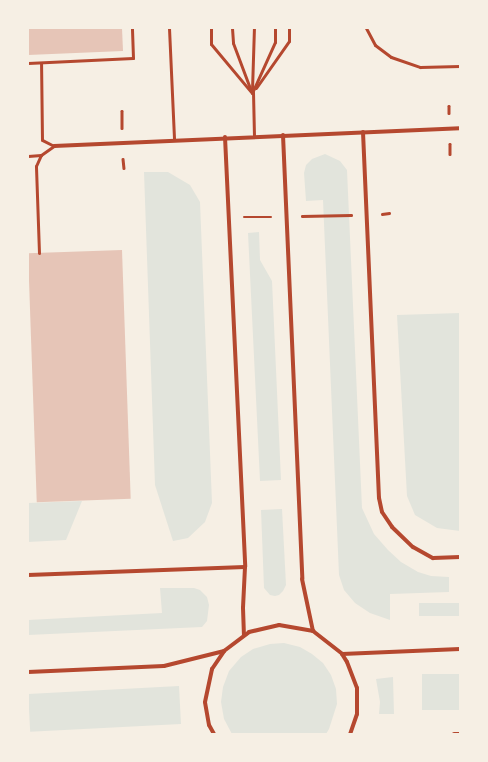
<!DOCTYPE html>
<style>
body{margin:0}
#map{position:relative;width:488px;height:762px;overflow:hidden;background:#f6efe4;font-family:Helvetica,sans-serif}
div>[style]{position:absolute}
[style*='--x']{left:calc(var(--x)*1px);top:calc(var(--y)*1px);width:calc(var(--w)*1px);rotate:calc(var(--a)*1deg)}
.green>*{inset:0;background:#e2e4dc;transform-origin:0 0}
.building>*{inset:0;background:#e6c5b7;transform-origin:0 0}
.path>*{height:2.5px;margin:-1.25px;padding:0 1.25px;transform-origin:1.25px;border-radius:1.25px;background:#b5482f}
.service>*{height:3px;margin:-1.5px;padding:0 1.5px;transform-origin:1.5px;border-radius:1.5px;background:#b5482f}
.minor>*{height:4px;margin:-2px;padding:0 2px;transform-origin:2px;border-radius:2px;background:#b5482f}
span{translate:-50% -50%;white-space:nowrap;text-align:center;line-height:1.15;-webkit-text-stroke:4px #f6efe4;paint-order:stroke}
.frame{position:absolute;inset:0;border:29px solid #f6efe4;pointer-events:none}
</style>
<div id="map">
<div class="green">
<i style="clip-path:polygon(325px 154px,340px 161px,347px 170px,362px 508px,374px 534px,388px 550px,401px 562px,418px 572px,431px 576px,449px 577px,449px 592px,390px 594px,390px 620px,370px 613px,355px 603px,344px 590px,339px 575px,323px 200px,306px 201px,304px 173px,306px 165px,312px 159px)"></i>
<i style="clip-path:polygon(144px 172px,168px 172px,190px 185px,200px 202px,212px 503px,205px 522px,188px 538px,173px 541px,155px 485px)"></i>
<i style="clip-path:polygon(259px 232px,260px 260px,272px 281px,281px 480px,260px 481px,248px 233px)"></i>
<i style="clip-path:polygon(460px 313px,460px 531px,437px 528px,415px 515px,407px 496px,397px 315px)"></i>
<i style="clip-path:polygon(82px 501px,66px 540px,28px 542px,28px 503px)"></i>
<i style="clip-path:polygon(282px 509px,286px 585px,283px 591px,279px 595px,275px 596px,270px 595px,264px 588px,261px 510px)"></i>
<i style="clip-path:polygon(160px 588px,194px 588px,200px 590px,207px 597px,209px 605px,207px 621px,202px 627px,28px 635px,28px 620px,162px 613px)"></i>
<i style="left:460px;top:603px;width:13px;height:41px;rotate:90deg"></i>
<i style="clip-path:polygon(284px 643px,300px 647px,312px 654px,323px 663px,331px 675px,336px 689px,337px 704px,329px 729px,326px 734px,232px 734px,224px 719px,221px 702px,223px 687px,229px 671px,241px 657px,253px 649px,270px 644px)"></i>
<i style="left:460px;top:674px;width:36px;height:38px;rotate:90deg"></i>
<i style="clip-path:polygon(393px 677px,394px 714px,379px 714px,380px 702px,376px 679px)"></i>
<i style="left:179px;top:686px;width:38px;height:151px;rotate:87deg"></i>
</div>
<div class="building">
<i style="clip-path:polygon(28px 28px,122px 28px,123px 51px,28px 55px)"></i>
<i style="left:122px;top:250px;width:249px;height:94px;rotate:88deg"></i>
</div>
<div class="path">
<i style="--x:449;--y:106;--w:7;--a:90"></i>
<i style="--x:122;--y:111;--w:17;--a:90"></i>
<i style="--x:450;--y:144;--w:10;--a:90"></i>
<i style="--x:123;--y:159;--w:9;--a:84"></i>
<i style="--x:382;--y:214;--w:7;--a:-8"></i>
<i style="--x:302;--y:216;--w:49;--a:-1.2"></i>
<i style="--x:244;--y:217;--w:27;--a:0"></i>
</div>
<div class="service">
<i style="--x:169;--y:28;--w:112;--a:87.4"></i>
<i style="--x:211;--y:28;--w:16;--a:90"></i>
<i style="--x:211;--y:44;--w:64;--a:50.1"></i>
<i style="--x:252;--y:93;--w:56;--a:-65.7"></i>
<i style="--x:275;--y:42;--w:14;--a:-90"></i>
<i style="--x:232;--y:28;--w:15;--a:86"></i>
<i style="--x:233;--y:43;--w:51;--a:69.4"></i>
<i style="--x:366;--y:28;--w:19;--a:62"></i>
<i style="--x:375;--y:45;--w:20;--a:37"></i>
<i style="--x:391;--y:57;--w:31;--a:19"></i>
<i style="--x:420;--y:67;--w:40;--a:-1.4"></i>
<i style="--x:28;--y:63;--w:105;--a:-2.7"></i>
<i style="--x:133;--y:58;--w:30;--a:-92"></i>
<i style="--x:256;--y:88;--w:57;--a:-54.9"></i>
<i style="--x:289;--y:41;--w:13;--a:-90"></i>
<i style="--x:252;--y:90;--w:62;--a:-88.2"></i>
<i style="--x:253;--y:92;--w:44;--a:88.7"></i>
<i style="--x:28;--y:156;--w:13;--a:-4"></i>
<i style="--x:41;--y:155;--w:16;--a:-35"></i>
<i style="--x:54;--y:146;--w:13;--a:-153"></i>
<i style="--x:42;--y:140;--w:77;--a:-90.7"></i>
<i style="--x:39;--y:253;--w:87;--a:-92"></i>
<i style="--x:36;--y:166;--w:12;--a:-66"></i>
</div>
<div class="minor">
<i style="--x:363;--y:132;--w:366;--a:87.5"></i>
<i style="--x:379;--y:498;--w:14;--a:78"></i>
<i style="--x:382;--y:512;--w:18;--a:56"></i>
<i style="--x:392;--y:527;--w:29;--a:44"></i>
<i style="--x:413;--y:547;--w:23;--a:29"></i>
<i style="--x:433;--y:558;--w:27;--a:-2"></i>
<i style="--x:283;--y:135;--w:444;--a:87.5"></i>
<i style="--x:302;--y:579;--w:53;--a:78.1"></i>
<i style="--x:225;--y:137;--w:430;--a:87.3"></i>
<i style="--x:245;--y:567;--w:41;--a:92.8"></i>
<i style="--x:243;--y:608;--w:27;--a:88"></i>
<i style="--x:54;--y:146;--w:406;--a:-2.5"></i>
<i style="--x:28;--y:575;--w:217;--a:-2.1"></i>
<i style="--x:342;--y:654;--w:118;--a:-2.4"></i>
<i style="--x:28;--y:672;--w:136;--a:-2.5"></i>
<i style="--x:164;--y:666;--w:62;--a:-14"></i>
<i style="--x:214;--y:734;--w:10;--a:-119"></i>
<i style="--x:209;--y:725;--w:23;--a:-100"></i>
<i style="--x:205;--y:702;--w:34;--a:-78"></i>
<i style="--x:212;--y:669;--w:22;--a:-56"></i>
<i style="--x:224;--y:651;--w:31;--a:-37"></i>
<i style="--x:249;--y:632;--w:31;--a:-13"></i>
<i style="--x:279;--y:625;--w:35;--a:10"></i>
<i style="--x:313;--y:631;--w:37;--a:38"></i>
<i style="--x:342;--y:654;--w:9;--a:58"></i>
<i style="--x:347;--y:662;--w:28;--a:69"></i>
<i style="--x:357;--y:688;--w:26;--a:90"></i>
<i style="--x:357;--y:714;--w:21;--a:109"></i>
<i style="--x:454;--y:734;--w:6;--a:0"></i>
</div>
<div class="frame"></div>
</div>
